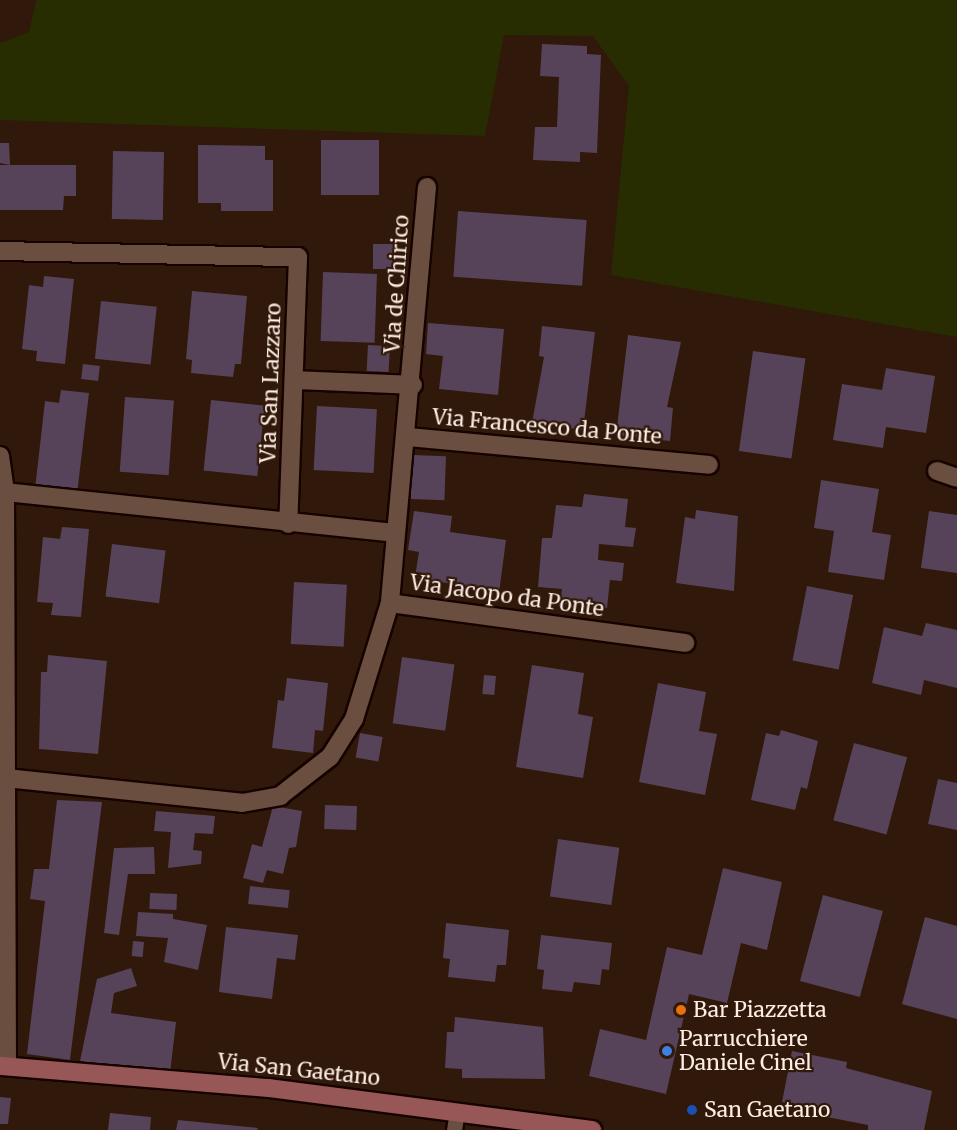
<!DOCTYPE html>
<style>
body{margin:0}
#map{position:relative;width:957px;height:1130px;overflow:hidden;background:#30180a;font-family:Merriweather,serif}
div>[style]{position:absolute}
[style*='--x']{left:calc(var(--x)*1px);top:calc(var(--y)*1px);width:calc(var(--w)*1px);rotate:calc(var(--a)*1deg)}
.green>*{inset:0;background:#272d00}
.building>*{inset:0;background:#574359;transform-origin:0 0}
.roads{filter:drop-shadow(2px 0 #160300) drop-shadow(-2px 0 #160300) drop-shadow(0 2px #160300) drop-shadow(0 -2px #160300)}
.lane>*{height:15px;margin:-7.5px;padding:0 7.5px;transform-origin:7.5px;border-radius:7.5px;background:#6a4e3f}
.street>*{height:18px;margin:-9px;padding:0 9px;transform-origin:9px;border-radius:9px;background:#6a4e3f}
.secondary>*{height:18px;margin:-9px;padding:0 9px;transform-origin:9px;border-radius:9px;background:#965756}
.dots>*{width:16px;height:16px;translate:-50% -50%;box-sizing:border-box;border:3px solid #30180a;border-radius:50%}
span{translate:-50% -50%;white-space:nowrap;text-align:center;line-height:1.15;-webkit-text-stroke:4.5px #30180a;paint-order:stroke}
.street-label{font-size:21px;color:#feede4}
.poi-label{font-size:21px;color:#feede4}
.left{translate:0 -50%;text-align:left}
</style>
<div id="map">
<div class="green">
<i style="clip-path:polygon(36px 0,957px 0,957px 337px,611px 275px,629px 86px,593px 36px,504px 35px,485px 136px,0 120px,0 43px,29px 32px)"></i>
</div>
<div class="building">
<i style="clip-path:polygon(542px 44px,587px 46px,587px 54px,601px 55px,597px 153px,580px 152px,580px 162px,533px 160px,535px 127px,557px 127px,559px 77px,540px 76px)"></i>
<i style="left:321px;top:140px;width:58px;height:55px"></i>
<i style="clip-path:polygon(0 143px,9px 143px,10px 165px,0 163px)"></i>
<i style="clip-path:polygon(198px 145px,265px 146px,265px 160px,273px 160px,273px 211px,221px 211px,221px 203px,198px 203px)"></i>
<i style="left:113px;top:151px;width:51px;height:68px;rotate:1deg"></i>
<i style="clip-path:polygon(0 165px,76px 165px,76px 196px,64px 196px,63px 210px,0 210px)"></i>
<i style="left:458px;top:211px;width:129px;height:66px;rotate:4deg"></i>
<i style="left:373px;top:244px;width:24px;height:25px"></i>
<i style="left:323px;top:272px;width:54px;height:69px;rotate:2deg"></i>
<i style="clip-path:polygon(44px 276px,74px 279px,65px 364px,36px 361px,37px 351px,22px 349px,29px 285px,43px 287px)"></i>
<i style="clip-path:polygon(192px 291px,247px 296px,241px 364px,235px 364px,233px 377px,191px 373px,192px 360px,186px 359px)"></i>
<i style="left:101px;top:301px;width:56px;height:58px;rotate:6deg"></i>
<i style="clip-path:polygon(428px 323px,504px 329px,498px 395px,439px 389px,443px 356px,426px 354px)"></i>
<i style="clip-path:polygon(542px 326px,595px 332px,583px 430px,532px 423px,544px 357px,539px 356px)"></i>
<i style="clip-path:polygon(628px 335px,681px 342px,667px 407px,673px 408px,670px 441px,616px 435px)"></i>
<i style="left:368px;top:345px;width:22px;height:26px;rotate:3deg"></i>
<i style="left:753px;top:351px;width:53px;height:101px;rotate:8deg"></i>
<i style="left:83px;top:364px;width:17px;height:15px;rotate:7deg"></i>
<i style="clip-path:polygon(886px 368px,935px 376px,926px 433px,886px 427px,883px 448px,833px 440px,842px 384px,882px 390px)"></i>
<i style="clip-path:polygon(61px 390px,89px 393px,77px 494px,35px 489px,45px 401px,59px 403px)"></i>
<i style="left:125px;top:397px;width:49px;height:75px;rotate:4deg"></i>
<i style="left:211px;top:400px;width:54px;height:71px;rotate:6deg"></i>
<i style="left:317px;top:406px;width:60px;height:64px;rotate:3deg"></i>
<i style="left:412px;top:455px;width:34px;height:44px;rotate:2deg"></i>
<i style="clip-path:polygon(821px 480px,879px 489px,872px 532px,891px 535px,884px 580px,828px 572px,834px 531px,814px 528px)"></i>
<i style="clip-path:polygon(584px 494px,628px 499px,625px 527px,636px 528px,633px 547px,599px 544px,598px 560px,624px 563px,622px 581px,610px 580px,607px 608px,560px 604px,562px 589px,538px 587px,542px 538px,552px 538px,556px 505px,582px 507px)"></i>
<i style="clip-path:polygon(696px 510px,738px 516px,734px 591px,676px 583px,685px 517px,695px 519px)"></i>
<i style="clip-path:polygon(414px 511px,452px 516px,450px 532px,506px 540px,499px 593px,415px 577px,419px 552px,408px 550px)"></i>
<i style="clip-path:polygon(929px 511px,957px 515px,957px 573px,921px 568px)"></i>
<i style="clip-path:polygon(62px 527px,89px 529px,81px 617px,51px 615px,53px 603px,37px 602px,43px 537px,60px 539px)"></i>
<i style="left:112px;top:544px;width:54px;height:53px;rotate:7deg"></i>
<i style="left:294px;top:582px;width:53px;height:62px;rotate:3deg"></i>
<i style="left:807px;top:586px;width:47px;height:76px;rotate:11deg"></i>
<i style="clip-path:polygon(926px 623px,957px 630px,957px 688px,924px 680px,921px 695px,872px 683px,884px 627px,922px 636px)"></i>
<i style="clip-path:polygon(48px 655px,107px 661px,98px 754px,39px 749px,41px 672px,47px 672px)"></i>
<i style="left:402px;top:657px;width:53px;height:67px;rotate:8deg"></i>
<i style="clip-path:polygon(532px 665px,584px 673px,578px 714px,593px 717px,583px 778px,516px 767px)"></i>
<i style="left:484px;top:675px;width:12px;height:19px;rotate:5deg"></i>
<i style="clip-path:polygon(287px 678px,328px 683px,323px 731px,315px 730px,313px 753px,272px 748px,278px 700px,284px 701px)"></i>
<i style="clip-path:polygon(658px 683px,706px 692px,699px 731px,717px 734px,705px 795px,639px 782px)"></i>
<i style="clip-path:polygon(781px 730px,818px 741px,807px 789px,801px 787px,795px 810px,751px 800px,766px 733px,779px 736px)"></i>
<i style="left:360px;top:733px;width:23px;height:25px;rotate:10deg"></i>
<i style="left:854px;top:743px;width:55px;height:80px;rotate:15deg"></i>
<i style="clip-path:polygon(938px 779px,957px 783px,957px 830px,928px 824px)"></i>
<i style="clip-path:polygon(57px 800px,102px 802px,70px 1060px,27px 1054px,45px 901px,30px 899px,34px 869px,49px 869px)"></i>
<i style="left:325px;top:805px;width:32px;height:24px;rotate:2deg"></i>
<i style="clip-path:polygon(273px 806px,302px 811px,296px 847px,289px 848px,283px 874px,267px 870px,263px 883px,243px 878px,252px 844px,262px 847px)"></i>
<i style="clip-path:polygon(156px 811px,215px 816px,213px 834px,195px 833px,193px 850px,202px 851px,201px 864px,168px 868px,171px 832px,154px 831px)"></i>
<i style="left:558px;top:839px;width:62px;height:58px;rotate:8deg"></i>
<i style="clip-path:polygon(154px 847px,155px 874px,128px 874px,119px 935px,104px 933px,114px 848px)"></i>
<i style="clip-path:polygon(723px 868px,782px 882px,767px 950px,741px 943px,727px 1003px,689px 994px,666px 1094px,589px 1076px,600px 1029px,646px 1040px,667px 947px,702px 955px)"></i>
<i style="left:250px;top:886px;width:40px;height:18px;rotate:6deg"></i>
<i style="left:150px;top:893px;width:27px;height:16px;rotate:2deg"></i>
<i style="left:823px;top:895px;width:62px;height:89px;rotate:15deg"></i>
<i style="clip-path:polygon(138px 912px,173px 914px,173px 919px,207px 925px,198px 970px,164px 962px,168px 938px,136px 936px)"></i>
<i style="clip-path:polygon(925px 917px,957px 926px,957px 1019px,902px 1004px)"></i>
<i style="clip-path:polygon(446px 923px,509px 930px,506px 965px,497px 965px,495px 982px,448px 977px,450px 959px,443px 958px)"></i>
<i style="clip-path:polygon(226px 927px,298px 935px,295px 960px,277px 958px,272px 999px,219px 992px)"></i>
<i style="clip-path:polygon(541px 935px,612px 943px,609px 970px,602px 969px,600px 985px,574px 982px,572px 992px,542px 989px,544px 970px,537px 969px)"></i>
<i style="left:133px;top:941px;width:11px;height:15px;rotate:5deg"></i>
<i style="clip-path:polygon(131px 968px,137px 986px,114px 993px,111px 1013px,176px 1022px,170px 1073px,80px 1061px,97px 979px)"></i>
<i style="clip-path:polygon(455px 1017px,543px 1027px,545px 1079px,462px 1078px,462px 1069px,445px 1068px,447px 1032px,454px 1032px)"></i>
<i style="clip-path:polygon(792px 1051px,847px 1062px,846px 1068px,932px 1091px,924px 1130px,868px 1130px,868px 1125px,827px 1117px,829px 1111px,782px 1102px)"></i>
<i style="clip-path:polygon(0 1097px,11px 1098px,8px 1124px,0 1124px)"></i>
<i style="clip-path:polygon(110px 1113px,151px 1117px,150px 1130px,108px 1130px)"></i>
<i style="clip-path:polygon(178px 1120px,258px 1128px,257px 1130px,176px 1130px)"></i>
</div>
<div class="roads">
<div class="lane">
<i style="--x:454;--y:1130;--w:19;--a:-81"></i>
</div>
<div class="street">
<i style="--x:427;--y:187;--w:418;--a:95.1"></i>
<i style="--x:390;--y:603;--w:298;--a:7.7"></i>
<i style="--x:0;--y:251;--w:298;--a:1.2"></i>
<i style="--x:298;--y:257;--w:267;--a:92.1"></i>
<i style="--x:294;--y:380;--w:119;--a:2.4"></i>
<i style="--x:409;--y:437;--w:301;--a:5.3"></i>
<i style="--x:0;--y:456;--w:36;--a:82"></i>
<i style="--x:5;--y:492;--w:574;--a:89.8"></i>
<i style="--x:937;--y:471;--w:21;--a:19"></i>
<i style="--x:5;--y:492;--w:392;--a:6"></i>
<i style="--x:6;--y:778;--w:237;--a:6"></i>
<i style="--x:242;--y:803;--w:39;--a:-10"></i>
<i style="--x:280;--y:796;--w:63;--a:-38"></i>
<i style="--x:330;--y:757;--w:45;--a:-57.7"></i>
<i style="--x:354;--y:719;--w:121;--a:-72.8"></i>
</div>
<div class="secondary">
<i style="--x:0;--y:1066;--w:270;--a:4.7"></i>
<i style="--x:269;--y:1088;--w:326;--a:7.4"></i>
</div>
</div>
<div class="dots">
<i style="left:681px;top:1010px;background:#e8710a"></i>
<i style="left:667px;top:1051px;background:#3f7fe0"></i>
<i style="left:692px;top:1110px;background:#1a4fb4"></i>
</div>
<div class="street-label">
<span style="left:397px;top:284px;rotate:-86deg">Via de Chirico</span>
<span style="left:271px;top:383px;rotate:-88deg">Via San Lazzaro</span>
<span style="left:547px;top:427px;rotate:5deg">Via Francesco da Ponte</span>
<span style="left:507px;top:596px;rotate:8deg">Via Jacopo da Ponte</span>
<span style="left:299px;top:1070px;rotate:6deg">Via San Gaetano</span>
</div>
<div class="poi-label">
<span class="left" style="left:693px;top:1010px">Bar Piazzetta</span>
<span class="left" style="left:679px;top:1051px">Parrucchiere<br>Daniele Cinel</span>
<span class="left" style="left:704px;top:1110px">San Gaetano</span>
</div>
</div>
